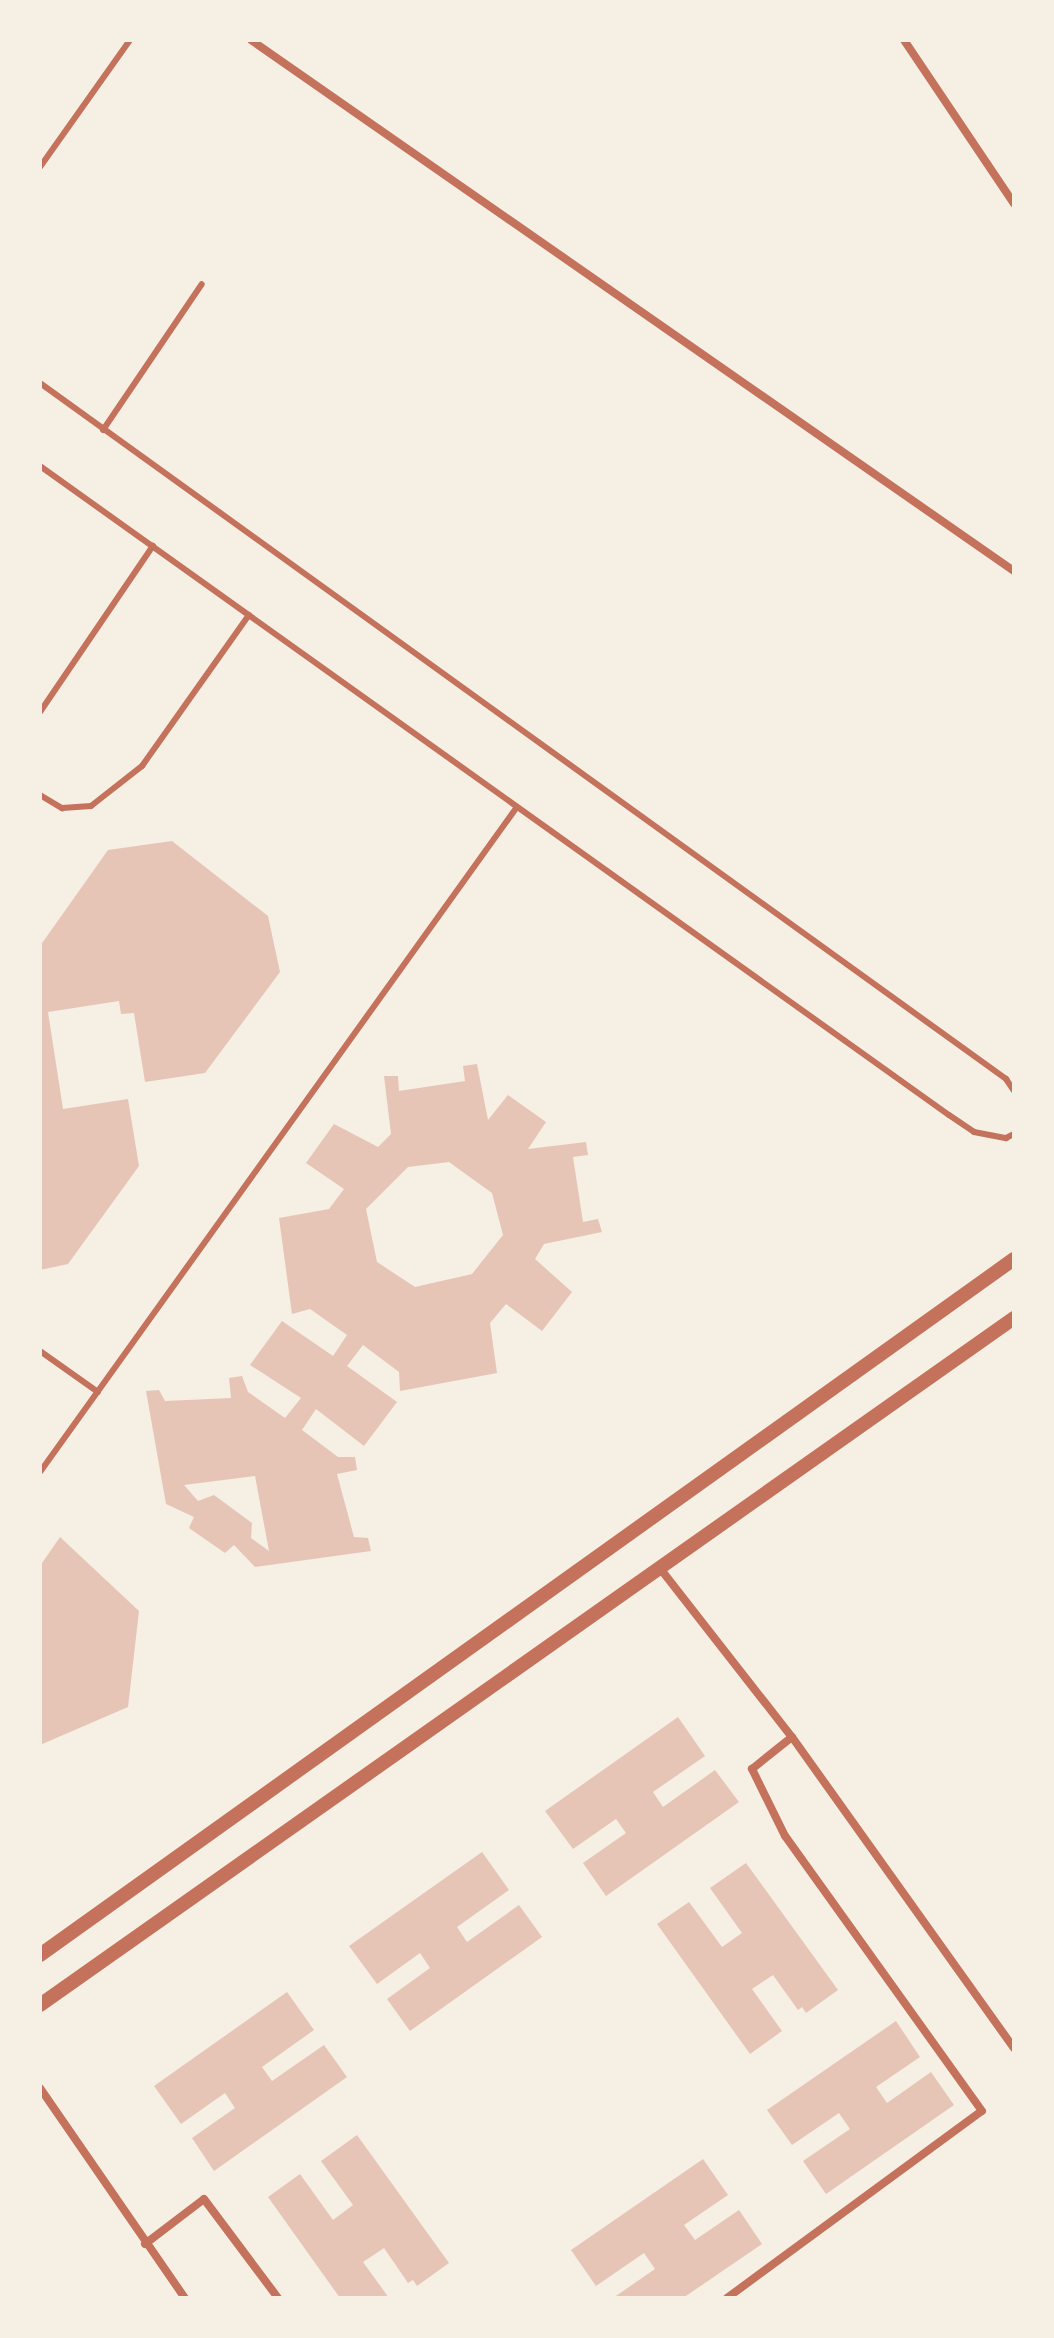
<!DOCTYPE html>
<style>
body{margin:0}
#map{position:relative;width:1054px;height:2338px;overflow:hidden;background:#f6efe4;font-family:"Asap Condensed",sans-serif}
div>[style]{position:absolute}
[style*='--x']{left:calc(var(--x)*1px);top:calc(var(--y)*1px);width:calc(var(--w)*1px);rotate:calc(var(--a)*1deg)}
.building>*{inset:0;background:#e6c5b7}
.service>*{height:6px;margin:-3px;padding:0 3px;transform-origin:3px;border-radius:3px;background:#c5725c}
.minor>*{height:8px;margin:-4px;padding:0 4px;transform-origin:4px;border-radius:4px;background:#c5725c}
.tertiary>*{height:14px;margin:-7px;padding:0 7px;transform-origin:7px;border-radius:7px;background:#c5725c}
span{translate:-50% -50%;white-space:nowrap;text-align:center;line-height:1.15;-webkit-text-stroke:6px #f6efe4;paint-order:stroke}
.frame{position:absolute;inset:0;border:42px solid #f6efe4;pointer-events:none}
</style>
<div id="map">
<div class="building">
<i style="clip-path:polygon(172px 841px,268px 916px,280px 972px,205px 1073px,145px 1082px,134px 1013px,121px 1014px,119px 1001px,48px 1012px,63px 1109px,128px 1099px,139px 1166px,68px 1264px,40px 1270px,40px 946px,108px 850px)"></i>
<i style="clip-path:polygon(evenodd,477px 1064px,488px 1120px,508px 1095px,546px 1122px,528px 1149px,586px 1142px,588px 1155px,573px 1157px,583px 1222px,598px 1219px,602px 1232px,544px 1244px,535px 1259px,572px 1292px,542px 1331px,506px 1304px,490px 1323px,497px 1373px,400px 1391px,399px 1372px,363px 1345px,347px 1366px,397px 1402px,364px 1446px,316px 1409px,302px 1430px,338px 1457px,355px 1457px,357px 1470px,337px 1474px,354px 1537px,368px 1538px,371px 1551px,255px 1567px,234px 1545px,225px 1553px,189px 1528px,194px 1517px,166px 1504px,146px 1391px,159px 1390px,165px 1401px,231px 1398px,229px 1378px,242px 1376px,248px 1392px,285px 1418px,301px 1398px,250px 1365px,282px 1321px,333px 1356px,347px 1335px,310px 1309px,292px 1314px,279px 1218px,329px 1209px,344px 1189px,306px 1163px,334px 1124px,378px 1147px,391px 1134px,384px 1076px,398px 1076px,399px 1091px,465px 1081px,463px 1066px,477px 1064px,449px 1162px,492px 1193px,503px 1235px,472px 1274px,415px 1287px,377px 1262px,366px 1209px,408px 1167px,449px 1162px,477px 1064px,255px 1476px,269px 1551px,251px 1538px,252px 1523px,214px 1495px,198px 1501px,184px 1485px,255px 1476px)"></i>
<i style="clip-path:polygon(60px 1537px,139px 1611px,128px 1707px,40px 1745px,40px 1566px)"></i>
<i style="clip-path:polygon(678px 1717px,705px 1756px,653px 1792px,663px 1807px,715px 1770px,739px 1802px,606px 1896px,583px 1863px,626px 1833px,616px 1819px,573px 1849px,545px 1811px)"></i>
<i style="clip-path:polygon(482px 1852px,509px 1890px,457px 1927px,467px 1942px,519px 1905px,542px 1937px,410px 2031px,387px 1999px,430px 1968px,420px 1953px,377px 1984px,349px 1946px)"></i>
<i style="clip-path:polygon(746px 1863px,838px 1990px,806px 2013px,802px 2007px,798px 2010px,773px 1975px,752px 1989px,782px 2031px,750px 2054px,657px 1924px,689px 1902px,722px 1947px,742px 1933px,710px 1888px)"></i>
<i style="clip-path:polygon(287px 1992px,314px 2030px,262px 2067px,272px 2081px,324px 2045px,347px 2077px,214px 2171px,192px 2138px,235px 2108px,225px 2093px,181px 2124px,154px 2086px)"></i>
<i style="clip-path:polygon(896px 2021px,920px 2057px,876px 2087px,887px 2103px,931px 2072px,954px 2105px,826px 2194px,803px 2161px,850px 2129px,839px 2113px,792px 2145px,767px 2110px)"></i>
<i style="clip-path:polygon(357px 2135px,449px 2263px,417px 2286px,413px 2280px,408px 2283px,384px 2248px,363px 2262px,389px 2298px,340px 2298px,268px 2197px,300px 2174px,333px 2220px,353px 2205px,321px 2161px)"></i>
<i style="clip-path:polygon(703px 2159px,728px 2195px,684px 2225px,695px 2240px,739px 2210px,762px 2244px,683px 2298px,613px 2298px,655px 2269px,644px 2253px,596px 2286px,571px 2250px)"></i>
</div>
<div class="service">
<i style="--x:40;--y:167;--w:156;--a:-54.7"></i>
<i style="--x:40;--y:383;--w:1191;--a:35.77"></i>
<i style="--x:1006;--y:1079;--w:14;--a:56"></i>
<i style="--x:103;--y:430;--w:176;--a:-55.9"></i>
<i style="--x:40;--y:466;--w:1117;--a:35.53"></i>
<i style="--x:949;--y:1115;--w:30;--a:34"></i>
<i style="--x:974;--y:1132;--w:33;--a:11"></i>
<i style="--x:1006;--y:1138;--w:9;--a:-27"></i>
<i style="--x:40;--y:712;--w:201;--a:-55.8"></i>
<i style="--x:40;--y:795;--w:26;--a:31"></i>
<i style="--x:62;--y:808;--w:29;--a:-4"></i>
<i style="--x:91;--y:806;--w:65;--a:-38.1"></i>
<i style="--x:142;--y:766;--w:185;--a:-54.7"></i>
<i style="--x:40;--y:1351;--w:71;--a:35.3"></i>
<i style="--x:40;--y:1472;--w:818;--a:-54.35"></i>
</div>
<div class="minor">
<i style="--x:251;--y:40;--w:930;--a:34.84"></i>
<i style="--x:904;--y:40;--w:197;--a:56.1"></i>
<i style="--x:659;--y:1567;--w:216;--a:52"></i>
<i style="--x:792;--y:1737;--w:382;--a:54.5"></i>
<i style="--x:40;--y:2088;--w:255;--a:55.4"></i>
<i style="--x:145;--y:2244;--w:74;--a:-37.3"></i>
<i style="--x:204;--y:2199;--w:124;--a:53.2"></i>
<i style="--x:727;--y:2298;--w:316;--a:-36.3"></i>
<i style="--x:982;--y:2111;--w:338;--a:-125.6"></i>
<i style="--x:785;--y:1836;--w:75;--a:-116.2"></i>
<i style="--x:752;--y:1769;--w:51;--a:-38.7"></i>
</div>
<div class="tertiary">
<i style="--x:40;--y:1955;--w:1197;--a:-35.55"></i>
<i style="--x:40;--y:2005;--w:1192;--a:-35.2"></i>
</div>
<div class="frame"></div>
</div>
